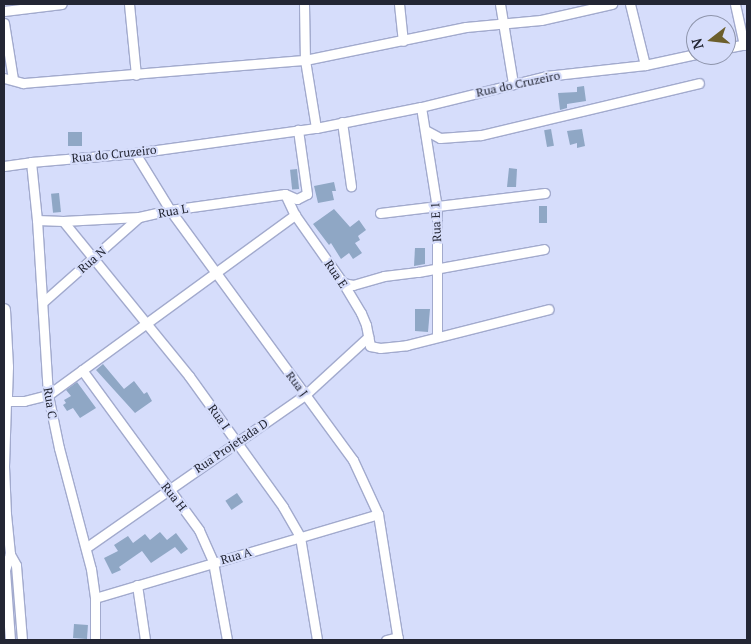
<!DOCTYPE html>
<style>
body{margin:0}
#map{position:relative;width:751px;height:644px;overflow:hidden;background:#d6ddfb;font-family:"PT Serif",serif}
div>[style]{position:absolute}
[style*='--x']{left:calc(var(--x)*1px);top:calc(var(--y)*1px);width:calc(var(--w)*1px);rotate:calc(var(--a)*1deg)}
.building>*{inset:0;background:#8fa7c5;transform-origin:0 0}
.roads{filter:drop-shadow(1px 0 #a2aacd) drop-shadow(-1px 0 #a2aacd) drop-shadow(0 1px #a2aacd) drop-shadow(0 -1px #a2aacd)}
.street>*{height:9px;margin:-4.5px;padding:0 4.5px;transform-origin:4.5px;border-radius:4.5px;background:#fff}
.secondary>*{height:12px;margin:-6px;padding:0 6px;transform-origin:6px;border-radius:6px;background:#fff}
span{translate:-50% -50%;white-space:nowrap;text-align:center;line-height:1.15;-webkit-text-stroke:4.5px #d6ddfb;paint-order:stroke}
.street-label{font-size:12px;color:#232634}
.frame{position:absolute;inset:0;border:5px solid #232634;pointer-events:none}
.north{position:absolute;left:686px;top:15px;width:50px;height:50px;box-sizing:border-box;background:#d6ddfb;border:1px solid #8e94ab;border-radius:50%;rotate:254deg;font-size:14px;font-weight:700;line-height:20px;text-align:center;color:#232634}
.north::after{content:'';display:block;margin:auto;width:18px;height:22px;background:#6c5f2c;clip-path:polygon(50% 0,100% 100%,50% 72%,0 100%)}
</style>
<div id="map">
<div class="building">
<i style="clip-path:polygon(584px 86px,586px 101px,567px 104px,567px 108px,560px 110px,558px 93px,577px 92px,577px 87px)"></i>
<i style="left:551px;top:129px;width:17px;height:7px;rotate:80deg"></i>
<i style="clip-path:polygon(582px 129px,585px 146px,577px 148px,577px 143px,570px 145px,567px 131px)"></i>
<i style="left:68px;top:132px;width:14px;height:14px"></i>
<i style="clip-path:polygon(509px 168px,517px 169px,516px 187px,507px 187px)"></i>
<i style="left:297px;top:169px;width:20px;height:7px;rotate:84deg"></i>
<i style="clip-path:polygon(334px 182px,336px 191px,332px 191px,334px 200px,318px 203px,314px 186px)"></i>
<i style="left:59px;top:193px;width:19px;height:8px;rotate:84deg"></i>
<i style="left:539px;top:206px;width:8px;height:17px"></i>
<i style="clip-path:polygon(334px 209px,350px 227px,359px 220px,366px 230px,358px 236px,360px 240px,355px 243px,362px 253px,353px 259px,349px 253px,341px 259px,331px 243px,329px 245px,313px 224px)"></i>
<i style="clip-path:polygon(415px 248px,425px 248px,425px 264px,414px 266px)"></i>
<i style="clip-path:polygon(415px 309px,430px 309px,428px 332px,415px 331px)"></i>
<i style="clip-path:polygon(103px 364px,124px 389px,134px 381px,144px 394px,147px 392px,152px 401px,135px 413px,96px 370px)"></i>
<i style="clip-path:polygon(77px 382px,96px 408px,80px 418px,73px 408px,67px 411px,63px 405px,66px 403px,64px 400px,71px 396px,66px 390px)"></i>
<i style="left:237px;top:493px;width:11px;height:14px;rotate:56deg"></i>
<i style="clip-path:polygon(160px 532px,167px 540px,176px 533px,188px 549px,181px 554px,175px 547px,151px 563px,142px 551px,119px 567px,121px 570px,112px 574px,104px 558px,118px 551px,114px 545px,128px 536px,133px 543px,145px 534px,150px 540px)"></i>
<i style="left:74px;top:624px;width:14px;height:14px;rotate:4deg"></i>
</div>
<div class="roads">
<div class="street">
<i style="--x:129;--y:4;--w:71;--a:84.4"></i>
<i style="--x:304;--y:4;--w:56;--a:89"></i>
<i style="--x:305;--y:60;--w:69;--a:80.8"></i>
<i style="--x:399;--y:4;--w:37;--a:84"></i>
<i style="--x:500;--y:4;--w:80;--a:80.7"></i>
<i style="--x:630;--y:4;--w:63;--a:76.2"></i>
<i style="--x:735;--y:4;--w:42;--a:77.6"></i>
<i style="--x:4;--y:11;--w:58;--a:-6.9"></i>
<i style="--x:4;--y:23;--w:57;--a:80.9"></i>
<i style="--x:726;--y:48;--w:21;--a:-11"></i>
<i style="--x:4;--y:78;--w:20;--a:15"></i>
<i style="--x:23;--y:83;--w:283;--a:-4.7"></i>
<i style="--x:305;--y:60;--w:164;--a:-11.6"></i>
<i style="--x:466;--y:27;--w:75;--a:-5.3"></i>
<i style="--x:541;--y:20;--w:73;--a:-12.7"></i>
<i style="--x:421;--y:107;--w:102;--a:81"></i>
<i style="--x:437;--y:208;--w:129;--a:90"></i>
<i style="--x:342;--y:122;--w:65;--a:82"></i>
<i style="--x:425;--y:130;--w:17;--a:28"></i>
<i style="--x:440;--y:138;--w:41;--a:-4.2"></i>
<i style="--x:481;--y:135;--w:224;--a:-13.4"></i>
<i style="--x:135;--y:153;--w:67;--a:58.4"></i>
<i style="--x:170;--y:210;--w:310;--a:53.8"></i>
<i style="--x:353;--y:460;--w:60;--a:65.2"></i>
<i style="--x:378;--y:514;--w:128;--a:81"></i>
<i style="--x:31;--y:162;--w:58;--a:84.1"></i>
<i style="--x:37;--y:220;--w:175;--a:86.4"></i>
<i style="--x:48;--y:395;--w:54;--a:78.3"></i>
<i style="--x:59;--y:448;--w:125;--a:75.2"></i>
<i style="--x:91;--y:569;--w:29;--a:82"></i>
<i style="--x:95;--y:598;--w:42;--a:90"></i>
<i style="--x:4;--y:166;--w:27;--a:-8"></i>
<i style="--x:31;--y:162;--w:104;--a:-4.9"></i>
<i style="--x:135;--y:153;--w:183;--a:-7.9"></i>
<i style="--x:316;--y:128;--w:107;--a:-11.3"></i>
<i style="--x:421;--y:107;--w:129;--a:-13.9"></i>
<i style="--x:546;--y:76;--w:100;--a:-6.3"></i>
<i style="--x:645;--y:65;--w:52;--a:-12.2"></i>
<i style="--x:285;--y:194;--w:23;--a:65"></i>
<i style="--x:295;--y:215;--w:83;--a:54.8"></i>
<i style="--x:343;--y:283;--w:35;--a:59"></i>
<i style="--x:361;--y:313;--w:13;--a:67"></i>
<i style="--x:366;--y:325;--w:21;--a:79"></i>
<i style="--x:370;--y:346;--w:10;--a:11"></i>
<i style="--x:380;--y:348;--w:27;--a:-6"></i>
<i style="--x:407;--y:345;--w:146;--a:-14.2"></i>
<i style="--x:285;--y:194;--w:13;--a:23"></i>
<i style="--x:297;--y:199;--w:11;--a:-27"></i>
<i style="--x:307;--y:194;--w:65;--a:-98"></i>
<i style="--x:380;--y:213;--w:166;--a:-6.9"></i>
<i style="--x:37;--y:220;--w:26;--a:2"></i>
<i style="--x:63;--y:221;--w:76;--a:-3"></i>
<i style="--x:139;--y:217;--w:32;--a:-13"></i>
<i style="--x:170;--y:210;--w:116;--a:-7.9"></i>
<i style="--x:63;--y:221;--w:200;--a:50.9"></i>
<i style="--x:189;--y:376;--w:161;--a:54.3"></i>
<i style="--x:283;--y:507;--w:34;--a:60"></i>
<i style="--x:300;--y:537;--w:104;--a:80.6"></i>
<i style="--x:343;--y:283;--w:10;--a:11"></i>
<i style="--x:353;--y:285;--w:32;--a:-16"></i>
<i style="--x:384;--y:276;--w:34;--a:-7"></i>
<i style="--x:418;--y:272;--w:128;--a:-10.3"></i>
<i style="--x:43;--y:302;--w:128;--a:-41.5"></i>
<i style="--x:82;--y:370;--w:198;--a:53.8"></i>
<i style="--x:199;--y:530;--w:35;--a:66"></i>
<i style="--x:213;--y:562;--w:79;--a:79.8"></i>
<i style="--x:87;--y:547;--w:266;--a:-34.9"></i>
<i style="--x:305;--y:395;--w:86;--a:-42.6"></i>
<i style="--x:137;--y:585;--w:56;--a:81.7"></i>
<i style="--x:95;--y:598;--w:295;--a:-16.5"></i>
<i style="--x:10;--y:640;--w:70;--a:-94.1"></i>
<i style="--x:5;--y:570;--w:17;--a:-73"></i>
<i style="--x:22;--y:640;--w:75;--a:-94.6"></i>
<i style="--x:16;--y:565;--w:13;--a:-119"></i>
<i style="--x:10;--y:554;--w:40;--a:-95.7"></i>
<i style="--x:6;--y:514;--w:48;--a:-92.4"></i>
<i style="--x:4;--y:466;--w:65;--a:-88.2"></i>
<i style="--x:6;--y:401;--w:18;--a:0"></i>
<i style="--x:24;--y:401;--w:25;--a:-14"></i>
<i style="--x:48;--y:395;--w:306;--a:-36.1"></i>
<i style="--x:386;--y:640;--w:12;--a:-14"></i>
</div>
<div class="secondary">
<i style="--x:4;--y:310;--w:57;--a:87"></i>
<i style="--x:7;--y:367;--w:34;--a:92"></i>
<i style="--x:6;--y:401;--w:3;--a:135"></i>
</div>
</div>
<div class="street-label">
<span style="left:518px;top:84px;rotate:-12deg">Rua do Cruzeiro</span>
<span style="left:114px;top:154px;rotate:-6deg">Rua do Cruzeiro</span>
<span style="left:173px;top:211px;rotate:-10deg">Rua L</span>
<span style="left:436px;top:222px;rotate:-93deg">Rua E 1</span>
<span style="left:92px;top:260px;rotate:-41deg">Rua N</span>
<span style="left:336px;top:274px;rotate:56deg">Rua E</span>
<span style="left:297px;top:384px;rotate:53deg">Rua J</span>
<span style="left:50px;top:403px;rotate:81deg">Rua C</span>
<span style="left:219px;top:417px;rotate:54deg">Rua I</span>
<span style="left:231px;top:446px;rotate:-34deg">Rua Projetada D</span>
<span style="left:174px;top:497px;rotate:52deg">Rua H</span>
<span style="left:236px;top:556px;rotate:-16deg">Rua A</span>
</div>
<div class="frame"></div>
<div class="north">N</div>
</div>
